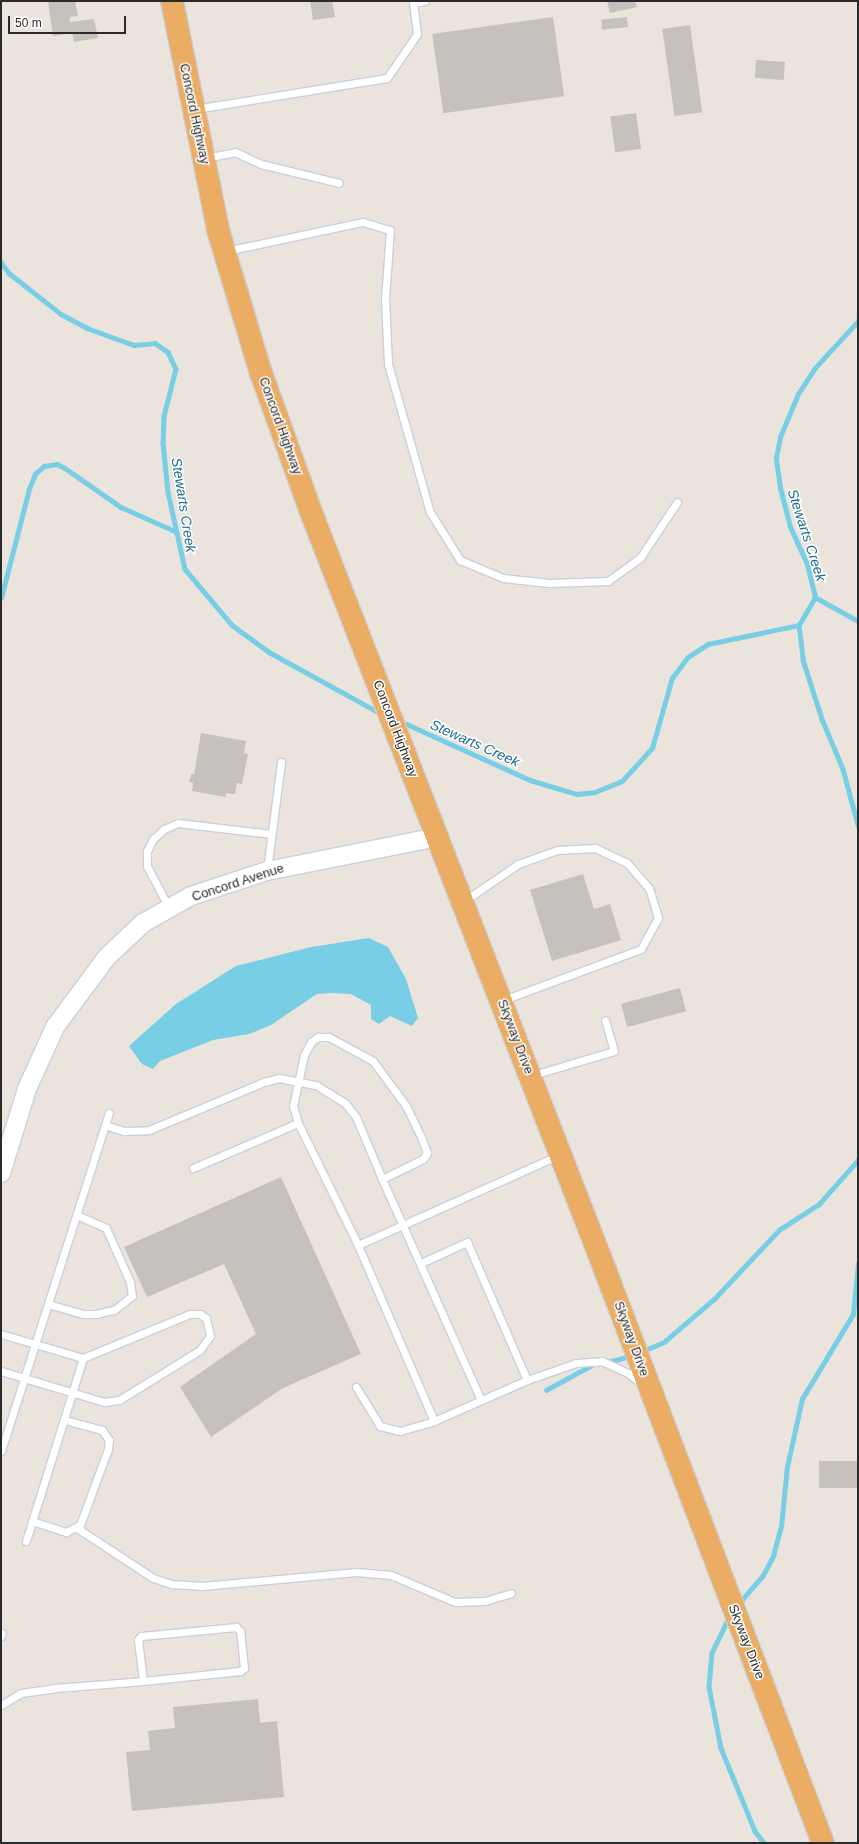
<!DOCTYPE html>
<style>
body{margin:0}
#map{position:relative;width:859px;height:1844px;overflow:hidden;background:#ebe4dd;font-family:Arial,sans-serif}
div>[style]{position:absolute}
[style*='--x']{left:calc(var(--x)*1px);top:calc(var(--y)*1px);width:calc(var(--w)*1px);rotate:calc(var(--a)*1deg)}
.water>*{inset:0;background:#78cee5}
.stream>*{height:4.5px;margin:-2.25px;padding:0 2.25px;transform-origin:2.25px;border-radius:2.25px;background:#78cee5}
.building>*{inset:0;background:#c6c1bc;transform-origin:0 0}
.roads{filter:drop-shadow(1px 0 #cbcfda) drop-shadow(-1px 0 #cbcfda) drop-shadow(0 1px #cbcfda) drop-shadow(0 -1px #cbcfda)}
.service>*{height:7px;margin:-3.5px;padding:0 3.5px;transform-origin:3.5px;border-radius:3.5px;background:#fff}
.tertiary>*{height:18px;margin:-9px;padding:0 9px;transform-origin:9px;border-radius:9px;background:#fff}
.trunk>*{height:22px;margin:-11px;padding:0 11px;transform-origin:11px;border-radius:11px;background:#ebac64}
span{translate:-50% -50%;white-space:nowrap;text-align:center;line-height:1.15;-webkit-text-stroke:3px #fff;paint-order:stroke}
.street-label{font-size:13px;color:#2a2a2a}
.water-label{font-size:14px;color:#186d8f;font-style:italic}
.frame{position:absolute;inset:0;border:2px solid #2a2a2a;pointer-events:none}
.scale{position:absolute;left:8px;top:16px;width:118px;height:18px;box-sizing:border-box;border:2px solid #2a2a2a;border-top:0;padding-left:5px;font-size:12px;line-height:14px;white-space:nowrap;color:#2a2a2a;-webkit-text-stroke:3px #fff;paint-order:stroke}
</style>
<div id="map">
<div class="water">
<i style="clip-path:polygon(369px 938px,388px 947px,406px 979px,418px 1018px,412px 1026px,390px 1016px,379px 1024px,371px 1019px,371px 1005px,351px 994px,332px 993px,317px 994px,271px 1025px,249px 1034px,213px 1040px,160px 1061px,153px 1069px,142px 1064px,129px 1046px,176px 1004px,236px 966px,311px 947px)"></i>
</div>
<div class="stream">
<i style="--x:1;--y:262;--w:14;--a:54"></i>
<i style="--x:9;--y:273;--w:66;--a:38.3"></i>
<i style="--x:61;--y:314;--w:30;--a:28"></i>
<i style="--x:87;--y:328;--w:50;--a:19.9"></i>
<i style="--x:134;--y:345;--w:21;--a:-5"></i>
<i style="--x:155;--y:343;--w:16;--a:35"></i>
<i style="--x:168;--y:352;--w:19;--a:65"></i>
<i style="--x:176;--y:369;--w:49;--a:104.3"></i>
<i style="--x:164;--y:416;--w:27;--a:92"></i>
<i style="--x:163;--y:443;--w:49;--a:84.2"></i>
<i style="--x:168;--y:492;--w:79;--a:77.6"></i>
<i style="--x:185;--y:569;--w:73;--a:50"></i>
<i style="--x:232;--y:625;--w:46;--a:36.1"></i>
<i style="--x:269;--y:652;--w:127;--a:28.8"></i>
<i style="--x:815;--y:597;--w:49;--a:29.2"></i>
<i style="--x:1;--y:598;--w:113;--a:-75.6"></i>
<i style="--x:29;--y:489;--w:16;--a:-68"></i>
<i style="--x:35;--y:474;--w:12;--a:-42"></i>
<i style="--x:44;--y:466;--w:13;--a:-9"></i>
<i style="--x:57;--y:464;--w:9;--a:27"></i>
<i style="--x:65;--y:468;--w:68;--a:34.9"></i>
<i style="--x:121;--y:507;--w:59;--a:24"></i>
<i style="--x:799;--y:625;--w:35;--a:83"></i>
<i style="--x:803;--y:660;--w:62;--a:72.1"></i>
<i style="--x:822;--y:719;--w:54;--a:67.2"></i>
<i style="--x:843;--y:769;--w:58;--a:75"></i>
<i style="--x:400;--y:721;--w:143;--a:24.4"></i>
<i style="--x:530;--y:780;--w:49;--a:16.6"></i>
<i style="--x:577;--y:794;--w:18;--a:-6"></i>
<i style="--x:595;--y:792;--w:29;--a:-22"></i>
<i style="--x:622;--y:781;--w:45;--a:-47.7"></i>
<i style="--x:652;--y:748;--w:73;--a:-74.1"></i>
<i style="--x:672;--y:678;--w:26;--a:-53"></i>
<i style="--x:688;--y:657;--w:24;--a:-33"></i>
<i style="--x:708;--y:644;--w:93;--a:-11.8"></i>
<i style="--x:799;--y:625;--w:32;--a:-60"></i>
<i style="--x:815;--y:597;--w:34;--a:-104"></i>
<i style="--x:807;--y:564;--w:41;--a:-114.7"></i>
<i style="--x:790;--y:527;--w:40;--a:-104.4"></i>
<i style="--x:780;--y:488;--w:30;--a:-98"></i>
<i style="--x:776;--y:458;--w:21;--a:-79"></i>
<i style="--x:780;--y:437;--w:47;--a:-67.3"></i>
<i style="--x:798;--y:394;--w:30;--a:-57"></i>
<i style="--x:814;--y:369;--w:65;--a:-47.5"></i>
<i style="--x:643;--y:1351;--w:23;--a:-23"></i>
<i style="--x:664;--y:1342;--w:66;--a:-40.7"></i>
<i style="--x:714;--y:1299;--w:95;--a:-46.7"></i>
<i style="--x:779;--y:1230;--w:48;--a:-33"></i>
<i style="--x:819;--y:1204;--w:59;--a:-48.4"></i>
<i style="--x:607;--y:1362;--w:25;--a:-14"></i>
<i style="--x:546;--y:1390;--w:52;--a:-28.5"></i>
<i style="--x:739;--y:1603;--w:35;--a:-49"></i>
<i style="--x:762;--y:1577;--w:24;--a:-62"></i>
<i style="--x:773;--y:1556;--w:30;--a:-75"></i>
<i style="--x:781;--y:1527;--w:60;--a:-84.3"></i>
<i style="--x:787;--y:1467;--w:70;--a:-77.6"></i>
<i style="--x:802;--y:1399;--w:99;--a:-59"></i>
<i style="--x:853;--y:1314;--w:50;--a:-84.3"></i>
<i style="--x:730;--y:1616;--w:41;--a:115.9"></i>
<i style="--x:712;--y:1653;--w:34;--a:95"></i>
<i style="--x:709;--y:1687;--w:62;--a:78.9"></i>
<i style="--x:721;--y:1748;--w:90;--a:67.7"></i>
<i style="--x:755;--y:1831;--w:15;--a:53"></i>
</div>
<div class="building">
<i style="clip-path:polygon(48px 1px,75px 1px,78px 16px,70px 17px,70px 22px,94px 19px,98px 38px,74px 42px,72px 33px,53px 36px)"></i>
<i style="clip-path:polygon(310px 1px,332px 1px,335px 17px,313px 20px)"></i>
<i style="clip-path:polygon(607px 1px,635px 1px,637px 7px,610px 13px)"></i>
<i style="left:553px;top:17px;width:80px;height:122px;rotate:82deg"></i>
<i style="left:627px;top:17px;width:10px;height:26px;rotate:84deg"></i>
<i style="left:690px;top:25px;width:88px;height:28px;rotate:82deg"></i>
<i style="left:756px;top:60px;width:29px;height:18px;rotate:4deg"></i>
<i style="left:636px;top:113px;width:36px;height:26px;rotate:82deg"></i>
<i style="clip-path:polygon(201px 733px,246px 741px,244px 753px,248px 754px,242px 784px,237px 783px,235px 794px,226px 793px,225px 797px,192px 791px,193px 783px,189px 782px,191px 774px,194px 774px)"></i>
<i style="clip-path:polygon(583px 874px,594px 909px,610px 904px,621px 940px,552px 961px,530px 890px)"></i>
<i style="left:680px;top:988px;width:24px;height:61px;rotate:75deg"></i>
<i style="clip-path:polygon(281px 1177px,361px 1354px,283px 1388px,211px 1437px,180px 1387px,256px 1334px,224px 1264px,147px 1297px,124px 1247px)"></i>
<i style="left:858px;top:1461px;width:27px;height:39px;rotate:90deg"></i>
<i style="clip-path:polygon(258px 1699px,260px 1723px,277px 1721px,284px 1797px,132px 1811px,126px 1752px,150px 1750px,148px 1731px,175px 1728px,173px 1707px)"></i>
</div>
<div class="roads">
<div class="service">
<i style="--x:195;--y:109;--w:194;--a:-9.2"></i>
<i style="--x:387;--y:78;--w:53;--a:-55.7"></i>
<i style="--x:417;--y:34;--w:31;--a:-97"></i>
<i style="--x:413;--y:3;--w:12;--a:-9"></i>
<i style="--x:205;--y:158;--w:31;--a:-11"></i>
<i style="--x:235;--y:152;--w:29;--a:25"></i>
<i style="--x:261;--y:164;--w:80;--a:13.7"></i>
<i style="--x:226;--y:251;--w:140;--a:-12"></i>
<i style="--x:363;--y:222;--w:28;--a:17"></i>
<i style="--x:390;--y:230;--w:70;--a:94.1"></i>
<i style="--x:385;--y:300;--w:64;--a:87.3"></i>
<i style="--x:388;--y:364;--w:154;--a:74.2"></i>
<i style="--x:430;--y:512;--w:57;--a:58"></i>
<i style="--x:460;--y:560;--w:47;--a:22.7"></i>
<i style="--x:503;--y:578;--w:46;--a:6.2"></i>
<i style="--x:549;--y:583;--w:59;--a:-1.9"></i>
<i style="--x:608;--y:581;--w:39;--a:-36"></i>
<i style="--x:640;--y:558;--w:67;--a:-56.5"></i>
<i style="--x:267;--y:870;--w:109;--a:-82.6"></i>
<i style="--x:464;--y:901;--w:65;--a:-34.4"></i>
<i style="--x:518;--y:864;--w:41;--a:-19.7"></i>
<i style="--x:557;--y:850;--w:38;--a:-3"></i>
<i style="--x:595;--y:848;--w:35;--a:25"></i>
<i style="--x:627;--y:863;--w:33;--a:49"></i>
<i style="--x:649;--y:888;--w:31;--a:73"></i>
<i style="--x:658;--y:918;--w:35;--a:119"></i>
<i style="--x:641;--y:949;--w:147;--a:159.7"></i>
<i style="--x:169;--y:908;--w:47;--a:-117.6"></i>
<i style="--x:147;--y:866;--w:15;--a:-90"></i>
<i style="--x:147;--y:851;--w:13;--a:-63"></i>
<i style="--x:153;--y:839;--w:15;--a:-42"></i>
<i style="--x:164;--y:829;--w:15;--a:-23"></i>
<i style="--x:178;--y:823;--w:94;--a:6.7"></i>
<i style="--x:533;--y:1075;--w:84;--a:-16.5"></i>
<i style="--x:614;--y:1051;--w:32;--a:-106"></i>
<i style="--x:105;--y:1125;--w:20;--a:18"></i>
<i style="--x:124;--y:1131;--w:25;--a:-2"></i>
<i style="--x:149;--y:1130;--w:125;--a:-22.7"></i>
<i style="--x:264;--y:1082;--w:16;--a:-15"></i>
<i style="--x:279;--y:1078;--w:38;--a:11"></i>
<i style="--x:316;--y:1085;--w:34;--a:32"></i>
<i style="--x:345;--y:1103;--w:18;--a:52"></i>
<i style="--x:356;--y:1117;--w:67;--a:67.2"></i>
<i style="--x:193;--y:1168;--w:114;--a:-23.2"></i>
<i style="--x:358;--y:1245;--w:136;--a:-116.2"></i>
<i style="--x:298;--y:1123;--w:18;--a:-106"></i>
<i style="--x:293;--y:1106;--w:52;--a:-77.8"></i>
<i style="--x:304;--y:1055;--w:15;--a:-62"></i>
<i style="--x:311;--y:1042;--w:9;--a:-36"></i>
<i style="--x:318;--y:1037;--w:11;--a:0"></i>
<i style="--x:329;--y:1037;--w:50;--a:28.6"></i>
<i style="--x:373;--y:1061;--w:56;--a:53.7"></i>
<i style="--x:406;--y:1106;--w:34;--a:64"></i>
<i style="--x:421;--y:1137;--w:17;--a:69"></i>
<i style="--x:427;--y:1153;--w:7;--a:124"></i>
<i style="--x:423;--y:1159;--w:46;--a:154"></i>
<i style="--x:382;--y:1179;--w:242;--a:65.9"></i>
<i style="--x:421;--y:1263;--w:51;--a:-24.5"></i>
<i style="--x:467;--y:1242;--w:150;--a:66.5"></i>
<i style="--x:527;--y:1380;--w:102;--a:156.2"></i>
<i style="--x:434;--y:1421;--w:192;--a:-113.4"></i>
<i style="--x:358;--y:1245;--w:220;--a:-24.1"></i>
<i style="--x:48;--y:1304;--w:36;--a:16"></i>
<i style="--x:83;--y:1314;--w:13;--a:0"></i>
<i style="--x:96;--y:1314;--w:18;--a:-13"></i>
<i style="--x:114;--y:1310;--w:23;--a:-38"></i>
<i style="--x:132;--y:1296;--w:14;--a:-98"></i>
<i style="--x:130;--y:1282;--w:59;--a:-114"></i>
<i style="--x:106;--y:1228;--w:32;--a:-156"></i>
<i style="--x:1;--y:1334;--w:85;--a:16.3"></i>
<i style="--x:83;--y:1358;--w:116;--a:-22.4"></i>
<i style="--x:190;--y:1314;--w:10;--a:0"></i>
<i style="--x:200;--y:1314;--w:7;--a:34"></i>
<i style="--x:206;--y:1318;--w:18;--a:77"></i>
<i style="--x:210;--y:1336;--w:17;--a:126"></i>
<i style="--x:200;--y:1350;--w:95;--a:148.3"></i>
<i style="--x:119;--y:1400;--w:15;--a:172"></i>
<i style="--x:104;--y:1402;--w:108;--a:-163.2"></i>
<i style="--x:527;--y:1380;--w:52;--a:-19.1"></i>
<i style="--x:576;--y:1363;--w:26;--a:-4"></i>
<i style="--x:602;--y:1361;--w:29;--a:25"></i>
<i style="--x:628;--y:1373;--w:17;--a:40"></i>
<i style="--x:356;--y:1387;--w:46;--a:58.4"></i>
<i style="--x:380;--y:1426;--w:21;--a:14"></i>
<i style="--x:400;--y:1431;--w:35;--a:-16"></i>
<i style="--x:1;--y:1451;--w:355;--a:-72.3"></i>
<i style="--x:32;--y:1521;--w:36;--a:18"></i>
<i style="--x:66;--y:1532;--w:16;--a:-27"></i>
<i style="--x:80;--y:1525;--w:81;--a:-69.8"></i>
<i style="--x:108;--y:1449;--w:9;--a:-84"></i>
<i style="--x:109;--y:1440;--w:12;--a:-125"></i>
<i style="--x:102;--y:1430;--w:38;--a:-165"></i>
<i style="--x:77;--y:1528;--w:91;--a:33.3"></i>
<i style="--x:153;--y:1578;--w:20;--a:18"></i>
<i style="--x:172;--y:1584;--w:30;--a:4"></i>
<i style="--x:202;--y:1586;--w:155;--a:-5.2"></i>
<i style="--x:356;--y:1572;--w:35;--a:5"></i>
<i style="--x:391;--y:1575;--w:69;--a:22.9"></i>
<i style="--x:455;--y:1602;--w:30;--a:-2"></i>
<i style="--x:485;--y:1601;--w:27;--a:-17"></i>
<i style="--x:26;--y:1541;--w:192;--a:-72.7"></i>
<i style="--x:1;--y:1636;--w:3;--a:-72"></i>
<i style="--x:1;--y:1705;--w:23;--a:-31"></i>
<i style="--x:21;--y:1693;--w:34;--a:-8"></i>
<i style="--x:55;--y:1688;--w:64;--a:-4.5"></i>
<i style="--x:119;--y:1683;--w:24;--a:-5"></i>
<i style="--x:143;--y:1681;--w:98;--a:-5.9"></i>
<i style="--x:240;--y:1671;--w:5;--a:-37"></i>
<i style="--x:244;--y:1668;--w:37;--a:-96"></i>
<i style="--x:240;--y:1631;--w:6;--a:-135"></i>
<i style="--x:236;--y:1627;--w:95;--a:174.6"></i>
<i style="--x:141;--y:1636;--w:5;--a:127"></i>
<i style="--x:138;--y:1640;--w:41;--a:83"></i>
</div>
<div class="tertiary">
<i style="--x:1;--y:1173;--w:88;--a:-72.8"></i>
<i style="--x:27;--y:1089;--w:68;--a:-65.7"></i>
<i style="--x:55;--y:1027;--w:87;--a:-53.4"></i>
<i style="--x:107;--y:957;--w:50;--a:-43.4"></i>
<i style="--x:143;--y:923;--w:55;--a:-29.4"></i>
<i style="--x:191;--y:896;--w:80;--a:-18.2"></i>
<i style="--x:267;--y:871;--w:173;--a:-11.3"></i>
</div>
<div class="trunk">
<i style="--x:172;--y:1;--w:234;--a:78.6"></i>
<i style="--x:218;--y:230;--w:149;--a:73.3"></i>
<i style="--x:261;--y:373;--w:148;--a:70.2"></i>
<i style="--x:311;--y:512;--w:796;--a:68.79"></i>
<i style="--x:599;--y:1254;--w:630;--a:69.18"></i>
</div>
</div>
<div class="street-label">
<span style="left:194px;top:114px;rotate:78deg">Concord Highway</span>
<span style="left:280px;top:426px;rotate:70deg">Concord Highway</span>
<span style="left:395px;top:729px;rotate:69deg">Concord Highway</span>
<span style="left:238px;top:883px;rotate:-18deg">Concord Avenue</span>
<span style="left:515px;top:1037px;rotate:69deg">Skyway Drive</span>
<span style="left:631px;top:1339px;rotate:70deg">Skyway Drive</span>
<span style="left:746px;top:1642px;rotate:69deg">Skyway Drive</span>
</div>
<div class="water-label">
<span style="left:184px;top:505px;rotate:81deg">Stewarts Creek</span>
<span style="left:807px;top:535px;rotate:72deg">Stewarts Creek</span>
<span style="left:475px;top:743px;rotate:24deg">Stewarts Creek</span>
</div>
<div class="frame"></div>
<div class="scale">50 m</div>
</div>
